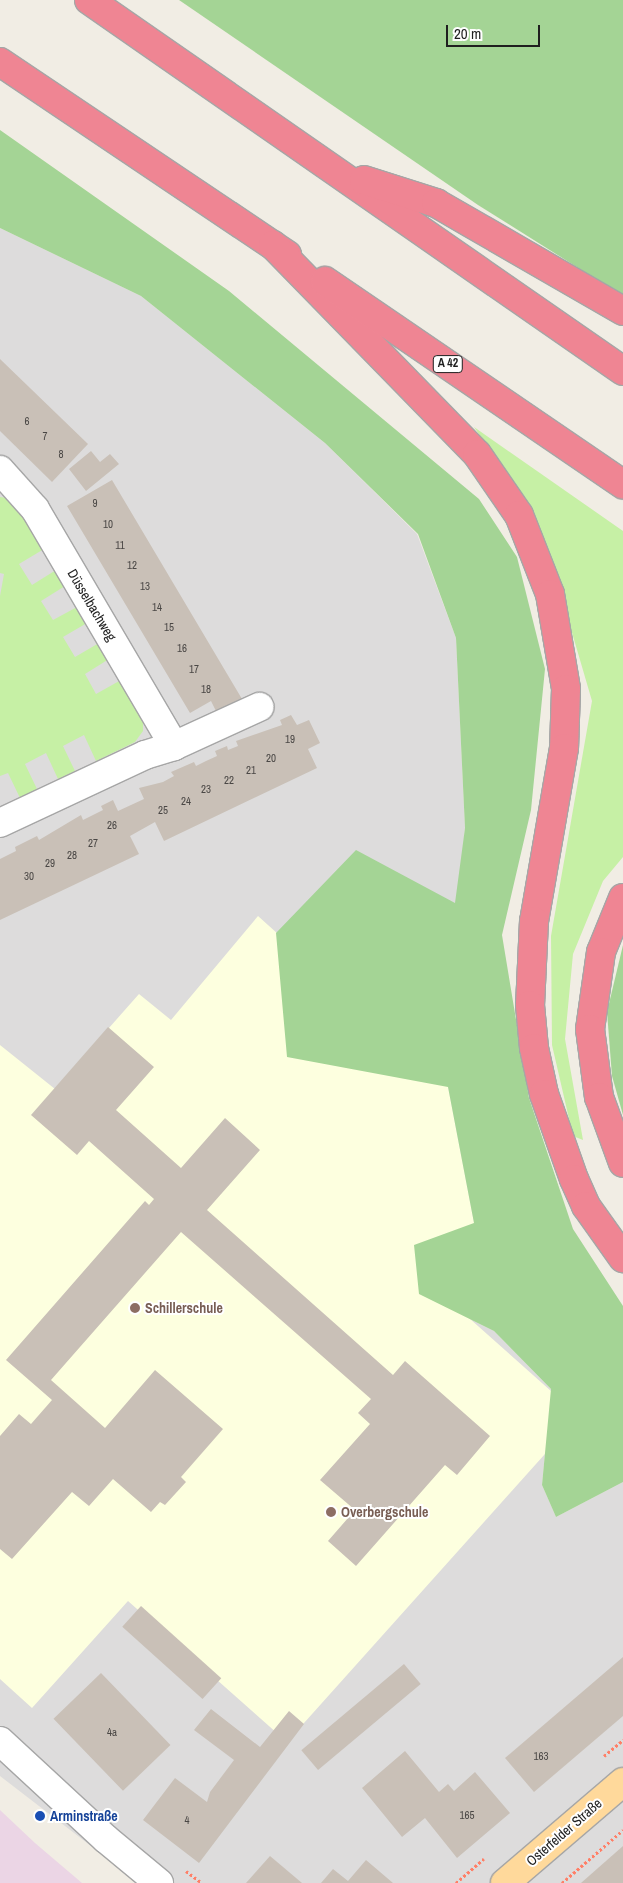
<!DOCTYPE html>
<meta charset="utf-8">
<style>
body{margin:0}
#map{position:relative;width:623px;height:1883px;overflow:hidden;background:#f1ede4;font-family:"Archivo Narrow",sans-serif}
div>[style]{position:absolute}
[style*='--x']{left:calc(var(--x)*1px);top:calc(var(--y)*1px);width:calc(var(--w)*1px);rotate:calc(var(--a)*1deg)}
.residential>*{inset:0;background:#dddcdc}
.industrial>*{inset:0;background:#ebd5e5}
.education>*{inset:0;background:#fdffdf}
.grass>*{inset:0;background:#c6f0a5}
.forest>*{inset:0;background:#a4d495}
.building>*{inset:0;background:#c9c0b7;transform-origin:0 0}
.path>*{height:3px;margin-top:-1.5px;transform-origin:0;background:repeating-linear-gradient(90deg,#ff7f67 0 2.5px,transparent 0 5px)}
.roads{filter:drop-shadow(1px 0 #a6a6a6) drop-shadow(-1px 0 #a6a6a6) drop-shadow(0 1px #a6a6a6) drop-shadow(0 -1px #a6a6a6)}
.minor>*{height:28px;margin:-14px;padding:0 14px;transform-origin:14px;border-radius:14px;background:#fff}
.major>*{height:28px;margin:-14px;padding:0 14px;transform-origin:14px;border-radius:14px;background:#ffd99b}
.highway>*{height:28px;margin:-14px;padding:0 14px;transform-origin:14px;border-radius:14px;background:#ef8593}
.dots>*{width:14px;height:14px;translate:-50% -50%;box-sizing:border-box;border:2px solid #fff;border-radius:50%}
span{translate:-50% -50%;white-space:nowrap;text-align:center;line-height:1.15;-webkit-text-stroke:4px #fff;paint-order:stroke}
.number-label{font-size:11px;color:#4a4745}
.number-label span{-webkit-text-stroke-width:0}
.shield-label span{padding:1px 4px;background:#fff;border:1px solid;border-radius:4px;-webkit-text-stroke-width:0}
.shield-label{font-size:12px;color:#1f1f1f;font-weight:700}
.street-label{font-size:14px;color:#1f1f1f}
.education-label{font-size:14px;color:#785e54;font-weight:700}
.left{translate:0 -50%;text-align:left}
.transit-label{font-size:14px;color:#164399;font-weight:700}
.scale{position:absolute;left:446px;top:25px;width:94px;height:22px;box-sizing:border-box;border:2px solid #1f1f1f;border-top:0;padding-left:6px;font-size:15px;line-height:18px;white-space:nowrap;color:#1f1f1f;-webkit-text-stroke:4px #fff;paint-order:stroke}
</style>
<div id="map">
<div class="residential">
<i style="clip-path:polygon(0 228px,141px 296px,325px 443px,417px 534px,456px 638px,465px 828px,419px 1294px,494px 1331px,551px 1389px,542px 1485px,556px 1517px,623px 1482px,623px 1883px,139px 1883px,0 1776px)"></i>
</div>
<div class="industrial">
<i style="clip-path:polygon(0 1810px,35px 1843px,82px 1883px,0 1883px)"></i>
</div>
<div class="education">
<i style="clip-path:polygon(258px 916px,448px 1087px,474px 1223px,424px 1278px,579px 1416px,287px 1742px,128px 1601px,32px 1708px,0 1679px,0 1045px,55px 1089px,139px 994px,171px 1020px)"></i>
</div>
<div class="grass">
<i style="clip-path:polygon(474px 427px,623px 531px,623px 857px,603px 881px,573px 954px,565px 1039px,583px 1140px,573px 1136px,552px 1045px,551px 936px,592px 701px,547px 547px,522px 496px)"></i>
<i style="clip-path:polygon(0 497px,7px 498px,25px 519px,44px 549px,19px 564px,32px 585px,56px 570px,65px 586px,41px 601px,53px 620px,77px 607px,87px 623px,63px 637px,75px 657px,99px 643px,109px 659px,85px 674px,96px 694px,121px 680px,143px 722px,143px 731px,135px 742px,96px 761px,84px 735px,63px 746px,75px 771px,58px 779px,46px 753px,25px 764px,37px 789px,20px 798px,8px 773px,0 776px,0 596px,4px 574px,0 573px)"></i>
</div>
<div class="forest">
<i style="clip-path:polygon(179px 0,623px 0,623px 296px,478px 205px)"></i>
<i style="clip-path:polygon(0 130px,229px 291px,479px 499px,517px 557px,545px 669px,531px 810px,502px 935px,529px 1098px,573px 1229px,623px 1306px,623px 1482px,556px 1517px,542px 1485px,551px 1389px,494px 1331px,419px 1294px,414px 1245px,474px 1223px,448px 1087px,287px 1057px,276px 933px,356px 850px,455px 903px,465px 828px,456px 638px,418px 534px,325px 443px,141px 296px,0 228px)"></i>
<i style="clip-path:polygon(623px 945px,623px 1115px,612px 1076px,607px 1012px)"></i>
</div>
<div class="building">
<i style="clip-path:polygon(0 359px,88px 444px,52px 482px,0 431px)"></i>
<i style="clip-path:polygon(91px 451px,100px 462px,110px 454px,119px 464px,86px 491px,69px 469px)"></i>
<i style="clip-path:polygon(112px 480px,242px 699px,217px 713px,211px 701px,190px 713px,67px 506px)"></i>
<i style="clip-path:polygon(291px 715px,297px 725px,309px 720px,320px 743px,308px 749px,317px 768px,164px 841px,155px 822px,130px 836px,139px 854px,0 920px,0 859px,16px 851px,15px 847px,37px 836px,39px 840px,81px 815px,83px 820px,103px 810px,101px 806px,113px 800px,118px 811px,144px 799px,139px 788px,163px 782px,174px 776px,171px 772px,194px 762px,196px 766px,206px 761px,217px 756px,215px 751px,227px 746px,228px 750px,238px 746px,236px 741px,282px 725px,280px 720px)"></i>
<i style="clip-path:polygon(108px 1027px,154px 1067px,116px 1110px,181px 1168px,225px 1118px,260px 1150px,207px 1210px,393px 1375px,405px 1361px,490px 1436px,457px 1475px,445px 1465px,356px 1566px,328px 1541px,355px 1510px,320px 1480px,370px 1424px,358px 1413px,371px 1399px,181px 1232px,51px 1380px,105px 1428px,155px 1370px,223px 1429px,181px 1477px,186px 1482px,165px 1505px,160px 1502px,151px 1512px,113px 1479px,89px 1506px,72px 1492px,12px 1559px,0 1549px,0 1436px,19px 1414px,31px 1424px,52px 1400px,6px 1360px,145px 1201px,149px 1205px,154px 1199px,89px 1141px,77px 1155px,31px 1115px)"></i>
<i style="left:141px;top:1606px;width:108px;height:28px;rotate:42deg"></i>
<i style="clip-path:polygon(623px 1657px,623px 1716px,534px 1792px,505px 1758px)"></i>
<i style="left:404px;top:1664px;width:26px;height:134px;rotate:50deg"></i>
<i style="left:101px;top:1673px;width:100px;height:66px;rotate:46deg"></i>
<i style="clip-path:polygon(211px 1709px,260px 1747px,289px 1711px,304px 1724px,199px 1863px,143px 1820px,175px 1778px,207px 1802px,210px 1792px,234px 1760px,194px 1730px)"></i>
<i style="clip-path:polygon(405px 1751px,439px 1792px,448px 1784px,454px 1791px,475px 1772px,510px 1813px,457px 1858px,425px 1818px,402px 1837px,362px 1788px)"></i>
<i style="clip-path:polygon(623px 1846px,623px 1883px,581px 1883px)"></i>
<i style="clip-path:polygon(270px 1856px,302px 1883px,246px 1883px)"></i>
<i style="clip-path:polygon(366px 1860px,393px 1883px,321px 1883px,333px 1869px,348px 1881px)"></i>
</div>
<div class="path">
<i style="--x:604;--y:1756;--w:25;--a:-40"></i>
<i style="--x:186;--y:1871;--w:20;--a:37"></i>
<i style="--x:456;--y:1883;--w:37;--a:-41"></i>
<i style="--x:562;--y:1883;--w:81;--a:-41"></i>
</div>
<div class="roads">
<div class="minor">
<i style="--x:0;--y:470;--w:52;--a:48.1"></i>
<i style="--x:35;--y:509;--w:275;--a:59.6"></i>
<i style="--x:174;--y:746;--w:30;--a:163"></i>
<i style="--x:145;--y:755;--w:160;--a:154.9"></i>
<i style="--x:174;--y:746;--w:94;--a:-24.6"></i>
<i style="--x:0;--y:1741;--w:144;--a:42.8"></i>
<i style="--x:106;--y:1839;--w:69;--a:39.7"></i>
</div>
<div class="major">
<i style="--x:505;--y:1883;--w:155;--a:-40.6"></i>
</div>
<div class="highway">
<i style="--x:89;--y:0;--w:650;--a:34.79"></i>
<i style="--x:0;--y:62;--w:346;--a:33.9"></i>
<i style="--x:364;--y:180;--w:76;--a:17.7"></i>
<i style="--x:436;--y:203;--w:216;--a:30"></i>
<i style="--x:273;--y:245;--w:292;--a:45.7"></i>
<i style="--x:477;--y:454;--w:74;--a:55.5"></i>
<i style="--x:519;--y:515;--w:85;--a:68.6"></i>
<i style="--x:550;--y:594;--w:96;--a:80.4"></i>
<i style="--x:566;--y:689;--w:59;--a:91.9"></i>
<i style="--x:564;--y:748;--w:176;--a:99.8"></i>
<i style="--x:534;--y:921;--w:84;--a:92.7"></i>
<i style="--x:530;--y:1005;--w:43;--a:84.7"></i>
<i style="--x:534;--y:1048;--w:47;--a:77.7"></i>
<i style="--x:544;--y:1094;--w:90;--a:70.6"></i>
<i style="--x:574;--y:1179;--w:30;--a:66"></i>
<i style="--x:586;--y:1206;--w:64;--a:54.6"></i>
<i style="--x:325;--y:281;--w:361;--a:34.3"></i>
<i style="--x:623;--y:898;--w:58;--a:112.2"></i>
<i style="--x:601;--y:952;--w:78;--a:98.1"></i>
<i style="--x:590;--y:1029;--w:69;--a:82.5"></i>
<i style="--x:599;--y:1097;--w:70;--a:70"></i>
</div>
</div>
<div class="dots">
<i style="left:135px;top:1308px;background:#8d6e63"></i>
<i style="left:331px;top:1512px;background:#8d6e63"></i>
<i style="left:40px;top:1816px;background:#1a4fb4"></i>
</div>
<div class="number-label">
<span style="left:27px;top:421px">6</span>
<span style="left:45px;top:436px">7</span>
<span style="left:61px;top:454px">8</span>
<span style="left:95px;top:503px">9</span>
<span style="left:108px;top:524px">10</span>
<span style="left:120px;top:545px">11</span>
<span style="left:132px;top:565px">12</span>
<span style="left:145px;top:586px">13</span>
<span style="left:157px;top:607px">14</span>
<span style="left:169px;top:627px">15</span>
<span style="left:182px;top:648px">16</span>
<span style="left:194px;top:669px">17</span>
<span style="left:206px;top:689px">18</span>
<span style="left:290px;top:739px">19</span>
<span style="left:271px;top:758px">20</span>
<span style="left:251px;top:770px">21</span>
<span style="left:229px;top:780px">22</span>
<span style="left:206px;top:789px">23</span>
<span style="left:186px;top:801px">24</span>
<span style="left:163px;top:810px">25</span>
<span style="left:112px;top:825px">26</span>
<span style="left:93px;top:843px">27</span>
<span style="left:72px;top:855px">28</span>
<span style="left:50px;top:863px">29</span>
<span style="left:29px;top:876px">30</span>
<span style="left:112px;top:1732px">4a</span>
<span style="left:541px;top:1756px">163</span>
<span style="left:467px;top:1815px">165</span>
<span style="left:187px;top:1820px">4</span>
</div>
<div class="shield-label">
<span style="left:448px;top:364px">A 42</span>
</div>
<div class="street-label">
<span style="left:92px;top:605px;rotate:59deg">Düsselbachweg</span>
<span style="left:564px;top:1832px;rotate:-41deg">Osterfelder Straße</span>
</div>
<div class="education-label">
<span class="left" style="left:145px;top:1308px">Schillerschule</span>
<span class="left" style="left:341px;top:1512px">Overbergschule</span>
</div>
<div class="transit-label">
<span class="left" style="left:50px;top:1816px">Arminstraße</span>
</div>
<div class="scale">20 m</div>
</div>
